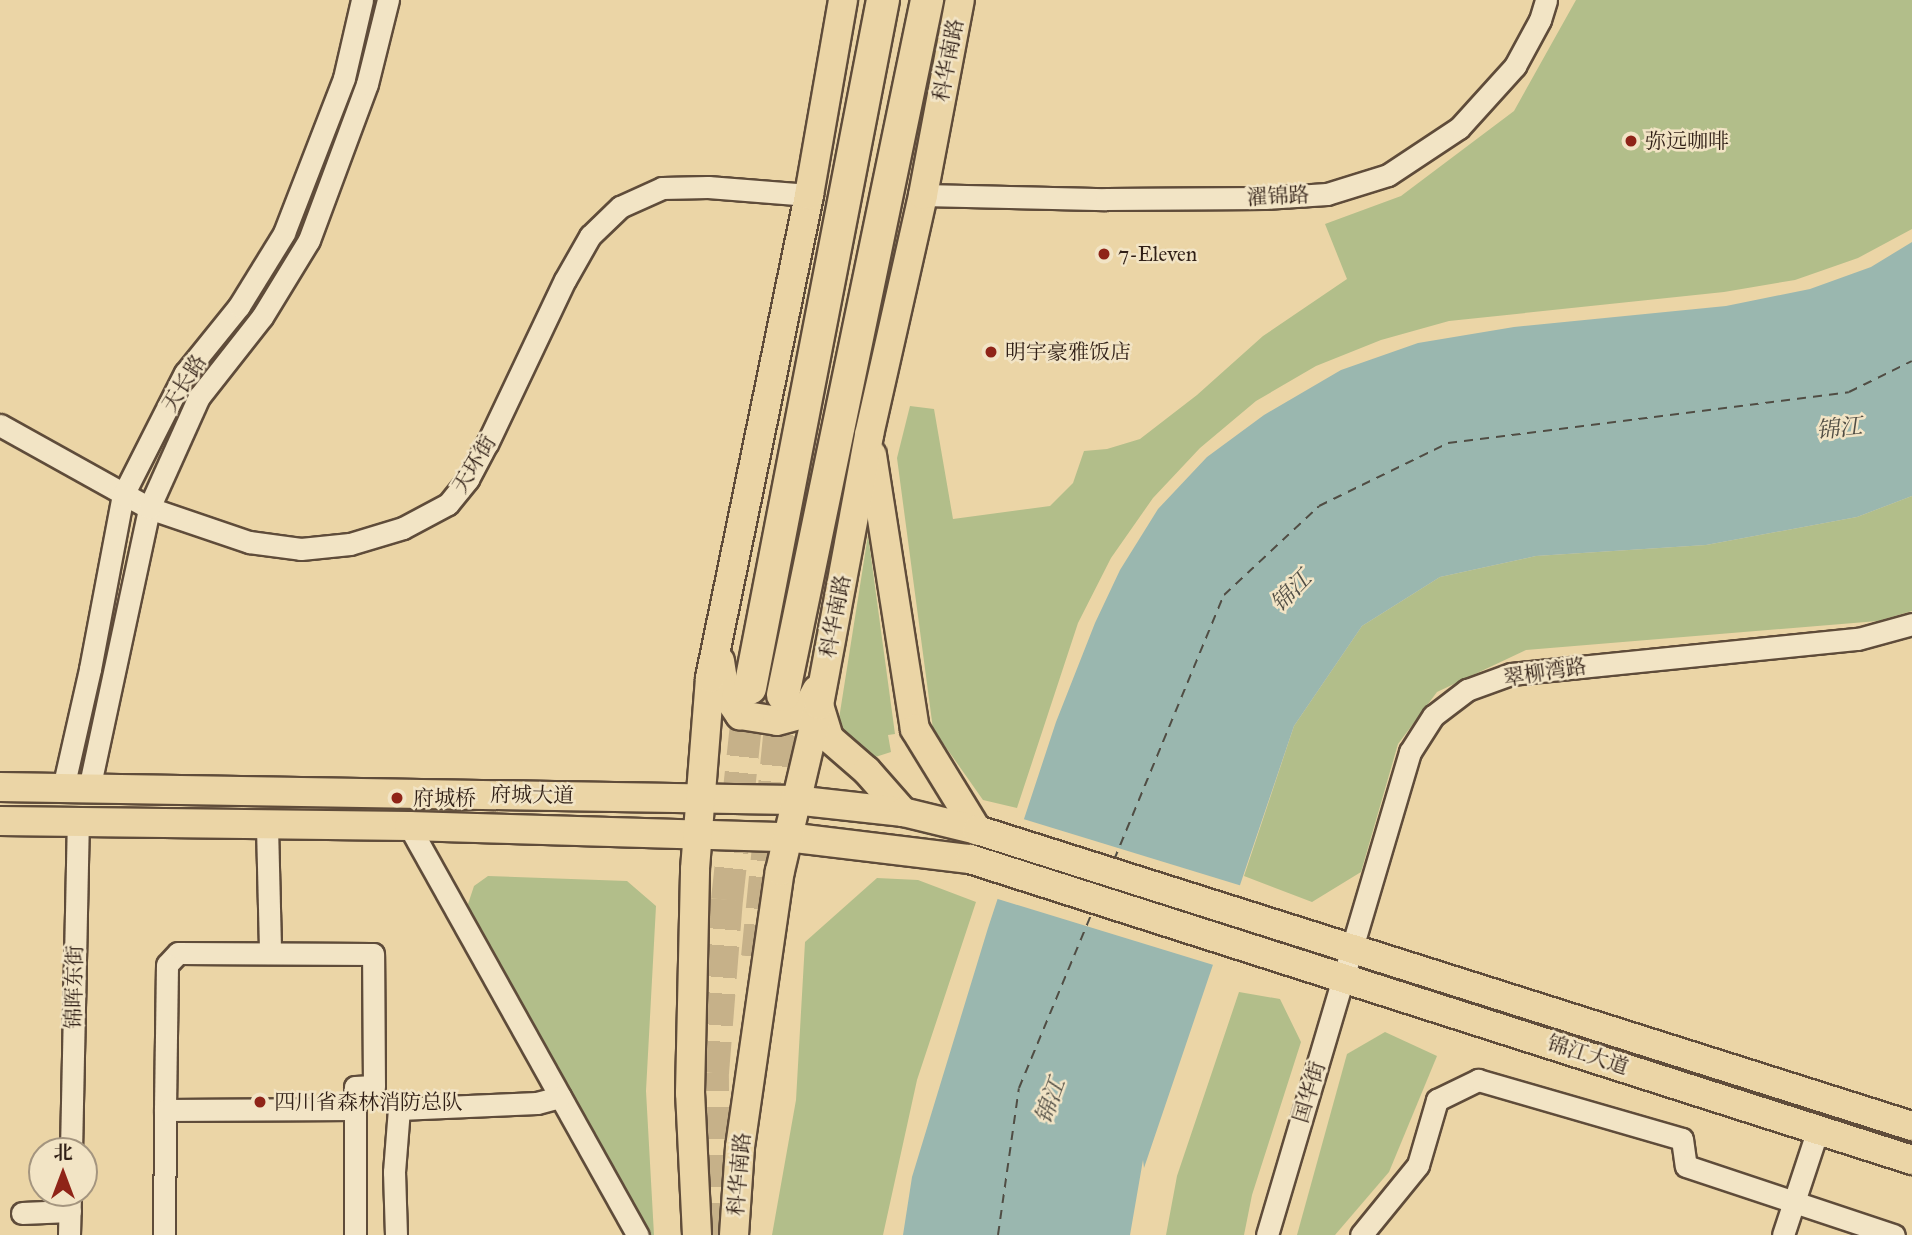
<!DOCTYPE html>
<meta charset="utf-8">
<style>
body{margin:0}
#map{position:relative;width:1912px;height:1235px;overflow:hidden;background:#ebd5a6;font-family:"IM FELL Great Primer","Noto Serif SC",serif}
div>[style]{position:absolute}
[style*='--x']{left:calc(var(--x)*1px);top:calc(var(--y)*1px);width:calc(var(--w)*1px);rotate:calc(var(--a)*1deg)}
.green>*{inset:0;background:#b2be8a}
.water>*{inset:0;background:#9ab7af}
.pier>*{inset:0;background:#ebd5a6;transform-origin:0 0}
.ferry>*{height:2px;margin-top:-1px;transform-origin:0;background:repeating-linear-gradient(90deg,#504d44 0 9px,transparent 0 16px)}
.highway-tunnel>*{height:32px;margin-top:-16px;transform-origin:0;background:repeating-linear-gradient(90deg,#c6b189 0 32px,transparent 0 48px)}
.roads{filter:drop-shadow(2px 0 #5f4c3a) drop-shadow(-2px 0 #5f4c3a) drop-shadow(0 2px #5f4c3a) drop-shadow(0 -2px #5f4c3a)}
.minor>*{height:21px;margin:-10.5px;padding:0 10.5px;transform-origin:10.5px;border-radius:10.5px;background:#f2e4c5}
.major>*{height:28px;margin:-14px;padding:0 14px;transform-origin:14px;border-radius:14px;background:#ebd5a6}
.highway>*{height:32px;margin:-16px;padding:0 16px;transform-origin:16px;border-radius:16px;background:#ebd5a6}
.dots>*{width:19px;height:19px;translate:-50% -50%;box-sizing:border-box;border:4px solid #f2e4c5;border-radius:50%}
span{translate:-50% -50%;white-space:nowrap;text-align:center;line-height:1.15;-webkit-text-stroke:5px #f2e4c5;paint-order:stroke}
.street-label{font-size:21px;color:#301f16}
.poi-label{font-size:21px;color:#301f16}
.left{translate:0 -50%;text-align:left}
.water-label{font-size:23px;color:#504d44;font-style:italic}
.north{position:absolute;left:28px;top:1137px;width:70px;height:70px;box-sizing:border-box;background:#f2e4c5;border:2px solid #a4957f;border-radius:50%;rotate:0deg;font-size:19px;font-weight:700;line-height:28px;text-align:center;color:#301f16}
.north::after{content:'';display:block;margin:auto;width:24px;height:32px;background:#8f2418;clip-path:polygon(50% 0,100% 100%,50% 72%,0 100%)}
</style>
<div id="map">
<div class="green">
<i style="clip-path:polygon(1576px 0,1912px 0,1912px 229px,1858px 258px,1795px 280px,1724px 292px,1449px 321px,1381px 340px,1316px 366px,1256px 401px,1200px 448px,1153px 498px,1111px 558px,1078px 623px,1017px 808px,983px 800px,933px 729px,897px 458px,910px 406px,934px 409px,953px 519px,1050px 506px,1073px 483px,1084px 451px,1107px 449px,1140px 439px,1197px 395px,1263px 336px,1347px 279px,1325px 224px,1401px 196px,1514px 111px)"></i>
<i style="clip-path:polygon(1912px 496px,1912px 611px,1878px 621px,1526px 650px,1437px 692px,1398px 744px,1361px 872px,1312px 902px,1244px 876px,1294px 726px,1362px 626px,1440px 577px,1536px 556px,1706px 545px,1857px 517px)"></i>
<i style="clip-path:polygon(868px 535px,895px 734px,888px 735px,891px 752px,866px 760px,838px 725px)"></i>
<i style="clip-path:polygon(488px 876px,627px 881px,656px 906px,646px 1091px,654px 1235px,647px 1235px,471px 925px,468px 904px,474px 886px)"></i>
<i style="clip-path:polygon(877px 878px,918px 880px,976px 902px,917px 1080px,883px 1235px,772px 1235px,796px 1100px,805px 942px)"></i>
<i style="clip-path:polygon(1239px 992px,1280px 999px,1301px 1042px,1252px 1195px,1244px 1235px,1166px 1235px,1177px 1176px)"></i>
<i style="clip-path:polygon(1385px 1032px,1437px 1056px,1389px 1172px,1335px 1235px,1297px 1235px,1347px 1054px)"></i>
</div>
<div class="water">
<i style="clip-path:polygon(1912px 242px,1912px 496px,1857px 517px,1706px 545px,1536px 556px,1440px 577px,1362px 626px,1294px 726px,1144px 1168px,1143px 1160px,1130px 1235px,903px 1235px,912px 1177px,988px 928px,1056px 722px,1095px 623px,1120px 570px,1158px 509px,1207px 457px,1264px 415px,1341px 370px,1418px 343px,1514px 327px,1726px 306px,1810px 289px,1871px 267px)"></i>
</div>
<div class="pier">
<i style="left:1020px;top:818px;width:234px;height:84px;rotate:17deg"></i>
</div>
<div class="ferry">
<i style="--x:1114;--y:860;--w:287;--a:-67.5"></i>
<i style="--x:1224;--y:595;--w:130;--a:-43.1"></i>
<i style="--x:1319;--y:506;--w:144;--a:-26"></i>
<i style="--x:1448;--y:443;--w:404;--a:-7.2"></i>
<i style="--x:1849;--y:392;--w:70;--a:-26.2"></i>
<i style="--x:998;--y:1235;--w:148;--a:-81.9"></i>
<i style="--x:1019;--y:1088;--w:190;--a:-67.4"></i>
</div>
<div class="highway-tunnel">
<i style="--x:757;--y:957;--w:263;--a:-84.3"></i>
<i style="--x:714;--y:1235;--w:162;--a:-90.4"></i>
<i style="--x:713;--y:1073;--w:174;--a:-85.4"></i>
<i style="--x:727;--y:900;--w:212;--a:-83.8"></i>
</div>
<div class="roads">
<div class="minor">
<i style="--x:923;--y:195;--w:183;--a:1.3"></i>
<i style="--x:1106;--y:199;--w:159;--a:-0.4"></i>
<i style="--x:1265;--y:198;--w:62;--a:-3.7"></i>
<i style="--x:1327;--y:194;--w:64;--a:-17.3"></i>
<i style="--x:1388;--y:175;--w:85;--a:-33.5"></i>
<i style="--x:1459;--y:128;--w:84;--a:-47.9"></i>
<i style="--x:1515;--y:66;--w:52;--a:-61.5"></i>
<i style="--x:1540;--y:20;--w:21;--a:-73"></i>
<i style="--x:0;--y:425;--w:171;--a:29.1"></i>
<i style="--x:149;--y:508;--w:106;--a:18.8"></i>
<i style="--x:249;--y:542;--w:52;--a:7.7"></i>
<i style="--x:301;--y:549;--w:49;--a:-5.8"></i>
<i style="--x:350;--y:544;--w:55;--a:-16.8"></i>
<i style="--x:403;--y:528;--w:51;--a:-28.1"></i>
<i style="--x:448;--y:504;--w:32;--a:-51"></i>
<i style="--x:468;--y:479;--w:40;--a:-62"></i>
<i style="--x:487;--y:444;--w:182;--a:-64.6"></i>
<i style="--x:565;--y:280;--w:51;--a:-60.4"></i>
<i style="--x:590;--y:236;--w:42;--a:-44"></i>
<i style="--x:620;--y:207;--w:46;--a:-24.3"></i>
<i style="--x:662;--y:188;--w:46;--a:-1.2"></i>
<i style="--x:708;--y:187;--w:101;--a:4.5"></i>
<i style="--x:63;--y:788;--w:122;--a:-77.2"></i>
<i style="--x:90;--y:669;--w:177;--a:-79.3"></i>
<i style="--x:123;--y:495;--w:137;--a:-63.1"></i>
<i style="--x:185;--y:373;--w:86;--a:-51.1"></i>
<i style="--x:239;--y:306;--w:86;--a:-58.3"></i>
<i style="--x:284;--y:233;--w:166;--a:-68.8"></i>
<i style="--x:344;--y:78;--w:80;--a:-77"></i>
<i style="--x:89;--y:789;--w:287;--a:-77.9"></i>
<i style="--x:149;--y:508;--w:122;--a:-65.8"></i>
<i style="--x:199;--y:397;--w:102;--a:-51.8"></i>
<i style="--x:262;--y:317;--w:90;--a:-58.6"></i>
<i style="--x:309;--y:240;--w:166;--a:-69.6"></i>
<i style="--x:367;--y:84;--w:87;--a:-76"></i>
<i style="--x:267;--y:826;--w:127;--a:88.6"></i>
<i style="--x:409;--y:826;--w:469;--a:60.8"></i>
<i style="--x:71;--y:1151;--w:328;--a:-88.8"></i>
<i style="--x:22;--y:1213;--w:48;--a:-2.4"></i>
<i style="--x:69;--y:1235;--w:42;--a:-88.6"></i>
<i style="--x:164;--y:1235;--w:125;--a:-89.5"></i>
<i style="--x:355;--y:1235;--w:148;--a:-90"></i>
<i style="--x:355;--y:1087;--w:19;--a:-3"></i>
<i style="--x:374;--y:1086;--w:132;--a:-90.4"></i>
<i style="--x:373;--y:954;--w:195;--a:-179.7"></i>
<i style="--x:178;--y:953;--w:16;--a:133"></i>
<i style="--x:167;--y:965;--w:145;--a:90.8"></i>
<i style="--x:165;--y:1110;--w:190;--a:-0.3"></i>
<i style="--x:396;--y:1235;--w:63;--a:-91.8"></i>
<i style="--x:394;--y:1172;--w:63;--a:-85.5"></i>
<i style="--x:399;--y:1109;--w:138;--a:-2.5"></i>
<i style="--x:537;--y:1103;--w:24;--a:-15"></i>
<i style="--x:1267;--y:1235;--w:504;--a:-73.51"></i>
<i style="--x:1410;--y:752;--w:43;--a:-57.4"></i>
<i style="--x:1433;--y:716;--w:43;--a:-37.4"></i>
<i style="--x:1467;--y:690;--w:47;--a:-20"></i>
<i style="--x:1511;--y:674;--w:349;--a:-5.8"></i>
<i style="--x:1858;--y:639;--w:56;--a:-15.5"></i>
<i style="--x:1361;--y:1235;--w:90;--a:-50.8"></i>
<i style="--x:1418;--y:1165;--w:68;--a:-73.7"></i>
<i style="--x:1437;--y:1100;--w:46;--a:-26"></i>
<i style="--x:1478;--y:1080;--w:212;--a:16.1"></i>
<i style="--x:1682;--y:1139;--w:27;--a:82"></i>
<i style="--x:1686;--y:1166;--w:219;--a:18.4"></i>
<i style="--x:1783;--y:1235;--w:112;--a:-71.7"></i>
</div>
<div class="major">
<i style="--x:872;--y:455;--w:277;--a:81.1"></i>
<i style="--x:915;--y:729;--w:119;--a:58.5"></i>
<i style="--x:720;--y:661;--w:32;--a:81"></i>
<i style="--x:725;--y:693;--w:27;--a:56"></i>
<i style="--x:740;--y:715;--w:37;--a:9"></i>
<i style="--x:777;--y:721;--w:28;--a:-15"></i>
<i style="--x:804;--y:714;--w:27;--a:-62"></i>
<i style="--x:819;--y:705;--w:34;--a:73"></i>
<i style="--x:829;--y:738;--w:50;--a:41"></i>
<i style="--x:867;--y:771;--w:55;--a:48.7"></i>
<i style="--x:0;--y:787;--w:794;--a:0.94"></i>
<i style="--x:794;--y:800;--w:110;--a:6.3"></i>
<i style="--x:903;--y:812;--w:76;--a:13.7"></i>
<i style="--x:977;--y:830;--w:981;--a:17.57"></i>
<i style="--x:0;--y:821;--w:409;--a:0.7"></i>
<i style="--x:409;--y:826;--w:378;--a:1.7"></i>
<i style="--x:787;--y:837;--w:184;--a:6.9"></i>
<i style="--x:970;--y:859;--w:989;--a:17.72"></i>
<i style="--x:697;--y:1235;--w:142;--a:-92.8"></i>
<i style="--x:690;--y:1093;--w:224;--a:-88.7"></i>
<i style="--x:695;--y:869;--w:192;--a:-85.5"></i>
<i style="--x:710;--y:678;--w:493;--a:-78.4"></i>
<i style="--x:809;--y:195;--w:198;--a:-80.1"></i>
<i style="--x:734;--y:1235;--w:88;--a:-86.1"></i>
<i style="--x:740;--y:1147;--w:279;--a:-81.8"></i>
<i style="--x:780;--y:871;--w:171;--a:-76.8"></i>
<i style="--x:819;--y:705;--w:275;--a:-79.5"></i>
<i style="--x:869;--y:435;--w:246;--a:-77.3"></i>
<i style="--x:923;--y:195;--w:198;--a:-79.3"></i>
</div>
<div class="highway">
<i style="--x:750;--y:688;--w:701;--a:-79.06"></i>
<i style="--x:783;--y:695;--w:710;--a:-78.29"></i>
</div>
</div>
<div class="dots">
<i style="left:1631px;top:141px;background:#8f2418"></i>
<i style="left:1104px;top:254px;background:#8f2418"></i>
<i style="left:991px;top:352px;background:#8f2418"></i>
<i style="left:397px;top:798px;background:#8f2418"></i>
<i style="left:260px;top:1102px;background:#8f2418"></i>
</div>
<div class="street-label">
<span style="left:948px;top:60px;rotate:-79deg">科华南路</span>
<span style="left:1278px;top:196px;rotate:-3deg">濯锦路</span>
<span style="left:184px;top:383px;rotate:-58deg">天长路</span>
<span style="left:474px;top:464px;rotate:-59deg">天环街</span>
<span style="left:835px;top:616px;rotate:-79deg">科华南路</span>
<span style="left:1545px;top:672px;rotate:-9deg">翠柳湾路</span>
<span style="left:532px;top:795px;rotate:1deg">府城大道</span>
<span style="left:74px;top:987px;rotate:-89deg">锦晖东街</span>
<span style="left:1588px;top:1055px;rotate:18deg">锦江大道</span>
<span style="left:1309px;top:1092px;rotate:-73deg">国华街</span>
<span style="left:739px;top:1174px;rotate:-85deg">科华南路</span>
</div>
<div class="poi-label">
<span class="left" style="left:1645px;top:141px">弥远咖啡</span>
<span class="left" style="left:1118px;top:254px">7-Eleven</span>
<span class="left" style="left:1005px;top:352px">明宇豪雅饭店</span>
<span class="left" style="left:413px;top:798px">府城桥</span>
<span class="left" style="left:274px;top:1102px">四川省森林消防总队</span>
</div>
<div class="water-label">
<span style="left:1839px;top:428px;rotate:-6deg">锦江</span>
<span style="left:1291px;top:591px;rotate:-46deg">锦江</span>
<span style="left:1050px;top:1101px;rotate:-70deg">锦江</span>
</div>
<div class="north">北</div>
</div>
